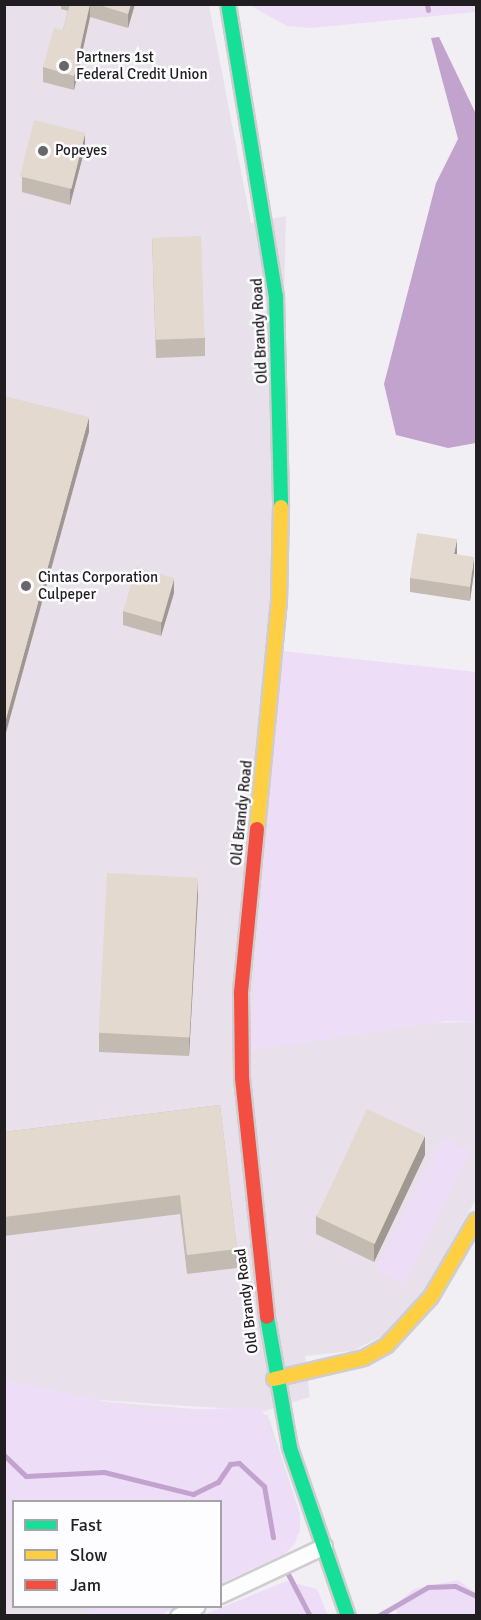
<!DOCTYPE html>
<style>
body{margin:0}
#map{position:relative;width:481px;height:1620px;overflow:hidden;background:#f2eff4;font-family:Signika,sans-serif}
div>[style]{position:absolute}
[style*='--x']{left:calc(var(--x)*1px);top:calc(var(--y)*1px);width:calc(var(--w)*1px);rotate:calc(var(--a)*1deg)}
.built>*{inset:0;background:#e8e1ec}
.green>*{inset:0;background:#eeddf6;transform-origin:0 0}
.water>*{inset:0;background:#c1a3ce}
.stream>*{height:5px;margin:-2.5px;padding:0 2.5px;transform-origin:2.5px;border-radius:2.5px;background:#c1a3ce}
.roads{filter:drop-shadow(2px 0 #cfcdd0) drop-shadow(-2px 0 #cfcdd0) drop-shadow(0 2px #cfcdd0) drop-shadow(0 -2px #cfcdd0)}
.street>*{height:15px;margin:-7.5px;padding:0 7.5px;transform-origin:7.5px;border-radius:7.5px;background:#fdfdfd}
.fast>*{height:14px;margin:-7px;padding:0 7px;transform-origin:7px;border-radius:7px;background:#16e098}
.slow>*{height:14px;margin:-7px;padding:0 7px;transform-origin:7px;border-radius:7px;background:#ffcf43}
.jam>*{height:14px;margin:-7px;padding:0 7px;transform-origin:7px;border-radius:7px;background:#f24e42}
.wall>*{inset:0;background:#c3bbb1}
.shaded-wall>*{inset:0;background:#9f9890}
.building>*{inset:0;background:#e3d9ce;transform-origin:0 0}
.dots>*{width:16px;height:16px;translate:-50% -50%;box-sizing:border-box;border:3px solid #fdfcfe;border-radius:50%}
span{translate:-50% -50%;white-space:nowrap;text-align:center;line-height:1.15;-webkit-text-stroke:5px #fdfcfe;paint-order:stroke}
.poi-label{font-size:15px;color:#201e21}
.left{translate:0 -50%;text-align:left}
.street-label{font-size:15px;color:#201e21}
.frame{position:absolute;inset:0;border:6px solid #201e21;pointer-events:none}
.legend{position:absolute;left:12px;top:1500px;width:210px;height:108px;box-sizing:border-box;background:#fdfcfe;border:2px solid #a5a3a6;margin:0;padding:8px 10px;list-style:none;font-size:18px;color:#201e21}
.legend li{display:flex;align-items:center;gap:12px;height:30px}
.legend b{width:30px;border:2px solid #a5a3a6}
</style>
<div id="map">
<div class="built">
<i style="clip-path:polygon(5px 5px,209px 5px,251px 223px,286px 216px,268px 1025px,476px 1022px,476px 1199px,425px 1290px,384px 1335px,353px 1351px,305px 1356px,310px 1397px,265px 1411px,9px 1394px,268px 1415px,300px 1514px,300px 1531px,286px 1553px,221px 1583px,220px 1502px,14px 1502px,14px 1606px,175px 1607px,159px 1615px,5px 1615px)"></i>
</div>
<div class="green">
<i style="clip-path:polygon(476px 4px,476px 12px,311px 28px,287px 26px,249px 5px)"></i>
<i style="clip-path:polygon(282px 651px,476px 672px,476px 1022px,446px 1021px,249px 1051px)"></i>
<i style="left:443px;top:1138px;width:31px;height:148px;rotate:27deg"></i>
<i style="clip-path:polygon(4px 1380px,147px 1410px,262px 1408px,300px 1514px,296px 1542px,286px 1553px,221px 1583px,220px 1502px,14px 1502px,13px 1520px,5px 1517px)"></i>
<i style="clip-path:polygon(458px 1580px,476px 1593px,476px 1615px,398px 1615px,394px 1606px,414px 1589px)"></i>
<i style="clip-path:polygon(287px 1581px,317px 1589px,328px 1615px,203px 1615px)"></i>
<i style="clip-path:polygon(89px 1607px,89px 1606px,175px 1607px,159px 1616px,89px 1615px)"></i>
</div>
<div class="water">
<i style="clip-path:polygon(439px 37px,476px 114px,476px 443px,448px 448px,396px 435px,384px 384px,436px 183px,458px 139px,431px 38px)"></i>
</div>
<div class="stream">
<i style="--x:427;--y:4;--w:6;--a:81"></i>
<i style="--x:4;--y:1455;--w:30;--a:44"></i>
<i style="--x:26;--y:1476;--w:78;--a:-2.9"></i>
<i style="--x:104;--y:1472;--w:92;--a:13.9"></i>
<i style="--x:193;--y:1494;--w:28;--a:-26"></i>
<i style="--x:218;--y:1482;--w:22;--a:-56"></i>
<i style="--x:230;--y:1464;--w:9;--a:-6"></i>
<i style="--x:239;--y:1463;--w:34;--a:43"></i>
<i style="--x:264;--y:1486;--w:52;--a:80"></i>
<i style="--x:288;--y:1574;--w:47;--a:62.4"></i>
<i style="--x:378;--y:1616;--w:58;--a:-30.1"></i>
<i style="--x:428;--y:1587;--w:27;--a:-2"></i>
<i style="--x:455;--y:1586;--w:23;--a:25"></i>
</div>
<div class="roads">
<div class="street">
<i style="--x:220;--y:1595;--w:115;--a:-25.2"></i>
<i style="--x:178;--y:1616;--w:21;--a:-28"></i>
</div>
<div class="fast">
<i style="--x:228;--y:4;--w:297;--a:80.7"></i>
<i style="--x:276;--y:297;--w:210;--a:88.6"></i>
<i style="--x:267;--y:1317;--w:133;--a:80"></i>
<i style="--x:290;--y:1448;--w:178;--a:71"></i>
</div>
<div class="slow">
<i style="--x:257;--y:829;--w:228;--a:-84.5"></i>
<i style="--x:279;--y:602;--w:95;--a:-88.8"></i>
<i style="--x:274;--y:1379;--w:92;--a:-13.1"></i>
<i style="--x:364;--y:1358;--w:26;--a:-29"></i>
<i style="--x:387;--y:1345;--w:65;--a:-47.5"></i>
<i style="--x:431;--y:1297;--w:89;--a:-59.7"></i>
</div>
<div class="jam">
<i style="--x:257;--y:829;--w:165;--a:95.6"></i>
<i style="--x:241;--y:993;--w:85;--a:89.3"></i>
<i style="--x:242;--y:1078;--w:240;--a:84"></i>
</div>
</div>
<div class="wall">
<i style="clip-path:polygon(61px 4px,135px 4px,128px 28px,90px 17px,74px 90px,43px 82px,43px 67px,63px 30px,68px 11px,61px 9px)"></i>
<i style="clip-path:polygon(85px 148px,70px 205px,22px 192px,22px 177px)"></i>
<i style="clip-path:polygon(152px 238px,205px 338px,205px 356px,156px 358px)"></i>
<i style="clip-path:polygon(457px 554px,474px 572px,470px 601px,410px 592px,410px 578px)"></i>
<i style="clip-path:polygon(174px 593px,161px 636px,123px 625px,123px 611px)"></i>
<i style="clip-path:polygon(198px 896px,189px 1056px,99px 1052px,99px 1033px)"></i>
<i style="clip-path:polygon(220px 1105px,237px 1249px,237px 1268px,187px 1274px,180px 1214px,4px 1236px,4px 1132px)"></i>
<i style="clip-path:polygon(425px 1155px,374px 1262px,316px 1234px,316px 1216px)"></i>
</div>
<div class="shaded-wall">
<i style="clip-path:polygon(90px 4px,90px 17px,74px 90px,74px 76px)"></i>
<i style="clip-path:polygon(131px 4px,135px 4px,128px 28px,128px 14px)"></i>
<i style="clip-path:polygon(85px 133px,85px 148px,70px 205px,70px 190px)"></i>
<i style="clip-path:polygon(89px 417px,89px 432px,4px 740px,4px 726px)"></i>
<i style="clip-path:polygon(457px 539px,457px 554px,454px 554px)"></i>
<i style="clip-path:polygon(474px 557px,474px 572px,470px 601px,470px 587px)"></i>
<i style="clip-path:polygon(174px 578px,174px 593px,161px 636px,161px 621px)"></i>
<i style="clip-path:polygon(198px 878px,198px 896px,189px 1056px,189px 1038px)"></i>
<i style="clip-path:polygon(425px 1136px,425px 1155px,374px 1262px,374px 1243px)"></i>
</div>
<div class="building">
<i style="clip-path:polygon(70px 4px,90px 4px,74px 76px,43px 67px,54px 28px,63px 30px)"></i>
<i style="clip-path:polygon(96px 4px,131px 4px,128px 14px)"></i>
<i style="left:34px;top:120px;width:53px;height:58px;rotate:14deg"></i>
<i style="left:201px;top:236px;width:102px;height:49px;rotate:88deg"></i>
<i style="clip-path:polygon(4px 396px,89px 417px,4px 726px)"></i>
<i style="clip-path:polygon(417px 533px,457px 539px,454px 554px,474px 557px,470px 587px,410px 578px)"></i>
<i style="left:136px;top:567px;width:40px;height:46px;rotate:16deg"></i>
<i style="left:107px;top:873px;width:91px;height:160px;rotate:3deg"></i>
<i style="clip-path:polygon(220px 1105px,237px 1249px,187px 1255px,180px 1195px,4px 1217px,4px 1132px)"></i>
<i style="left:367px;top:1109px;width:64px;height:119px;rotate:25deg"></i>
</div>
<div class="dots">
<i style="left:64px;top:66px;background:#6a676b"></i>
<i style="left:43px;top:151px;background:#6a676b"></i>
<i style="left:26px;top:586px;background:#6a676b"></i>
</div>
<div class="poi-label">
<span class="left" style="left:76px;top:66px">Partners 1st<br>Federal Credit Union</span>
<span class="left" style="left:55px;top:151px">Popeyes</span>
<span class="left" style="left:38px;top:586px">Cintas Corporation<br>Culpeper</span>
</div>
<div class="street-label">
<span style="left:260px;top:331px;rotate:-93deg">Old Brandy Road</span>
<span style="left:242px;top:813px;rotate:-84deg">Old Brandy Road</span>
<span style="left:247px;top:1301px;rotate:-97deg">Old Brandy Road</span>
</div>
<div class="frame"></div>
<ul class="legend">
<li><b style="height:8px;background:#16e098"></b>Fast</li>
<li><b style="height:8px;background:#ffcf43"></b>Slow</li>
<li><b style="height:8px;background:#f24e42"></b>Jam</li>
</ul>
</div>
